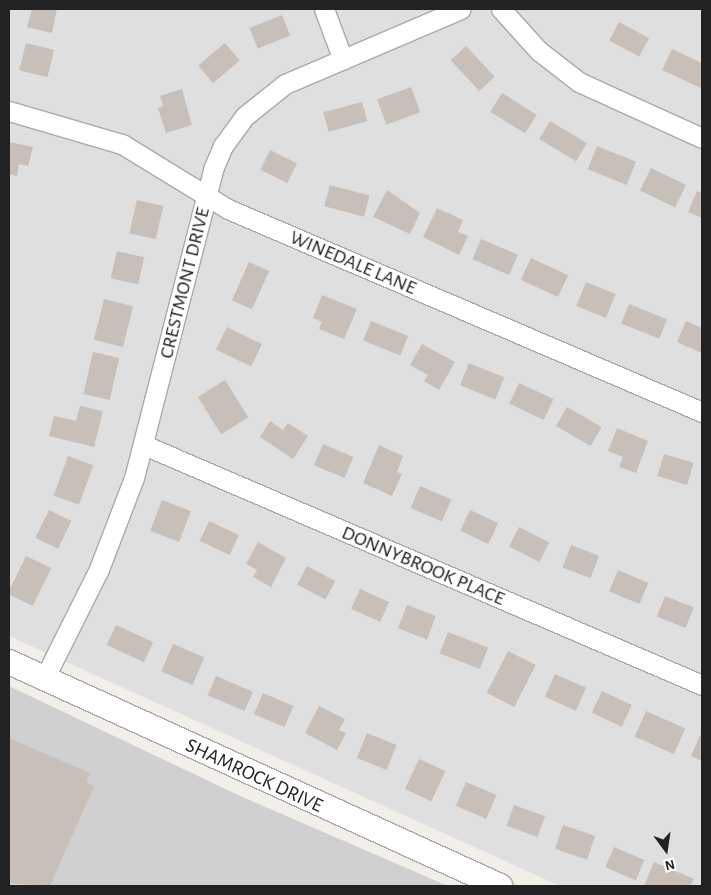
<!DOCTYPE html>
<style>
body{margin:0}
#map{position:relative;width:711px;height:895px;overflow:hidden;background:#f2efe9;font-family:"Alegreya Sans",sans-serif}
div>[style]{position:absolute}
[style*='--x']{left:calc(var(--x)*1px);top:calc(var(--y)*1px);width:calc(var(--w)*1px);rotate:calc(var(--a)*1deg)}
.residential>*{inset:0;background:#e0dfdf}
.religious>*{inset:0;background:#d0d0d0}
.building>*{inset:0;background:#c7bfb8;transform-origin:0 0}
.roads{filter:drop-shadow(1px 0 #a9a9a9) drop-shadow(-1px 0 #a9a9a9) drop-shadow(0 1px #a9a9a9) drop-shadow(0 -1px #a9a9a9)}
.minor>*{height:19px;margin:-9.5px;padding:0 9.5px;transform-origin:9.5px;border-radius:9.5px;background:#fff}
.tertiary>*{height:24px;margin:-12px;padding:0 12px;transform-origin:12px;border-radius:12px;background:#fff}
span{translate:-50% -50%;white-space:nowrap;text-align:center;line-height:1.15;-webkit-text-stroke:5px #fff;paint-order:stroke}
.street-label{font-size:20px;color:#222}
.frame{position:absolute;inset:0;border:10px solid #222;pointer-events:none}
.north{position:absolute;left:641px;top:825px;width:50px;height:50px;-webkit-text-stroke:4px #fff;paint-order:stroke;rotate:166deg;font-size:14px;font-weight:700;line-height:20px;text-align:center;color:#222}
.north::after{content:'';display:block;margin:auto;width:18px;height:22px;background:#222;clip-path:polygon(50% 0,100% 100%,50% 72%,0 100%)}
</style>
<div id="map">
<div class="residential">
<i style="clip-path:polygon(9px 9px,702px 9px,702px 886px,560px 886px,9px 636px)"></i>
</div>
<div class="religious">
<i style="clip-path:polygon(9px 686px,238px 795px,448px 886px,9px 886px)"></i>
</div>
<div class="building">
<i style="clip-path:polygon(32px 9px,57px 9px,52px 33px,27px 27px)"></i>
<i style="left:282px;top:15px;width:22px;height:35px;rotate:68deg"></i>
<i style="left:619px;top:22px;width:34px;height:21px;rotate:28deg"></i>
<i style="left:26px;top:43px;width:29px;height:28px;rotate:14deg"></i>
<i style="left:225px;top:43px;width:23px;height:35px;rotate:50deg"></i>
<i style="left:466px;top:46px;width:42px;height:21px;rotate:47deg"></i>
<i style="clip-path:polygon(672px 49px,702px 63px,701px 88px,662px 70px)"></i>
<i style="left:411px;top:87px;width:27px;height:36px;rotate:70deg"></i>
<i style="clip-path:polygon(182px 89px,192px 125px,166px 133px,158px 108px,163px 106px,160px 96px)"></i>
<i style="left:502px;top:93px;width:41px;height:22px;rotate:32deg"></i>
<i style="left:362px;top:102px;width:20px;height:40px;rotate:75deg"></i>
<i style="left:550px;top:121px;width:43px;height:21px;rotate:31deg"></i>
<i style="clip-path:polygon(9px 142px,33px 147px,28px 166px,19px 164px,17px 176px,9px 174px)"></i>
<i style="left:597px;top:146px;width:42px;height:25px;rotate:22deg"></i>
<i style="left:270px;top:150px;width:30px;height:22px;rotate:26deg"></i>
<i style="left:651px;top:168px;width:39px;height:25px;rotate:26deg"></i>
<i style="left:330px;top:185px;width:41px;height:22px;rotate:15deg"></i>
<i style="clip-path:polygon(387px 190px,420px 213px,410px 234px,373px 217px)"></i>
<i style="clip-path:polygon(697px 191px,702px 193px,702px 218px,688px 212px)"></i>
<i style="left:137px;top:200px;width:27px;height:34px;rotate:13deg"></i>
<i style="clip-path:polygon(437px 208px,463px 220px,458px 232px,468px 236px,459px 255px,423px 237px)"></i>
<i style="left:481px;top:239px;width:40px;height:22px;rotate:23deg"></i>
<i style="left:117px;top:251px;width:28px;height:28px;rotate:13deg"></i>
<i style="left:531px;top:258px;width:41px;height:24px;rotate:25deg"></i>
<i style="left:249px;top:262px;width:22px;height:42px;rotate:24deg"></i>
<i style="left:586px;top:282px;width:32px;height:26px;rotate:22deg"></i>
<i style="clip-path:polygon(322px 295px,357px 309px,344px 339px,319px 329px,322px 322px,313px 318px)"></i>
<i style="left:104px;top:299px;width:30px;height:42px;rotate:14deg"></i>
<i style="left:629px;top:304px;width:41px;height:21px;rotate:22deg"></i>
<i style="left:371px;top:321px;width:40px;height:21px;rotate:22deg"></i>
<i style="clip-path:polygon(686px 321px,702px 328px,702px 353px,677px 342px)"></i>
<i style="left:227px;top:327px;width:39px;height:25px;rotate:26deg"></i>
<i style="clip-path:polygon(422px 344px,455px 362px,439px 390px,424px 381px,428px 375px,410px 365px)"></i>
<i style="left:93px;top:352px;width:27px;height:43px;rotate:13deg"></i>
<i style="left:469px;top:363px;width:38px;height:24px;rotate:22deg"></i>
<i style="left:225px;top:380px;width:44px;height:32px;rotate:58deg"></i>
<i style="left:519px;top:383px;width:38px;height:23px;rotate:25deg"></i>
<i style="clip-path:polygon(80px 406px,103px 411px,94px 447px,49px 436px,54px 416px,76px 421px)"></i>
<i style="left:567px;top:407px;width:40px;height:22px;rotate:30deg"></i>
<i style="clip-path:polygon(270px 421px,283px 430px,288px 423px,308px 436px,293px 459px,260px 437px)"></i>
<i style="clip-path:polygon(617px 428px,648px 441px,636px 473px,619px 467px,623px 457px,608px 451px)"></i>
<i style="left:323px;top:444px;width:33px;height:23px;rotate:23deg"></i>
<i style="clip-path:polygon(379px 445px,403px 456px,397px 472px,402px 474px,392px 496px,363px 483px)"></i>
<i style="left:664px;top:454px;width:31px;height:23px;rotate:17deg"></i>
<i style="left:68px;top:456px;width:27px;height:42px;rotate:20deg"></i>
<i style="left:420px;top:486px;width:34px;height:24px;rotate:23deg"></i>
<i style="left:162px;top:500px;width:31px;height:33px;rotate:21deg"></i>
<i style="left:49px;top:510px;width:25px;height:31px;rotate:26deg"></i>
<i style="left:470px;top:510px;width:31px;height:23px;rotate:25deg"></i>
<i style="left:209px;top:521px;width:33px;height:22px;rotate:25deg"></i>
<i style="left:519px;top:527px;width:34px;height:22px;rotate:27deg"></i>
<i style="clip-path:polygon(258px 542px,286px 558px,271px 587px,253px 577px,257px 570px,246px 564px)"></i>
<i style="left:571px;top:545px;width:30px;height:24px;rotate:21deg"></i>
<i style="left:26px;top:556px;width:28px;height:42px;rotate:26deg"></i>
<i style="left:307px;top:566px;width:32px;height:21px;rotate:28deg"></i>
<i style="left:618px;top:570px;width:33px;height:23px;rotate:23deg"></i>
<i style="left:360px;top:589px;width:32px;height:22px;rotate:24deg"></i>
<i style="left:665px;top:596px;width:31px;height:22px;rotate:22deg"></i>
<i style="left:407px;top:605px;width:31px;height:25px;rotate:21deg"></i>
<i style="left:116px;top:625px;width:41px;height:22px;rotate:25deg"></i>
<i style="left:448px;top:632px;width:43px;height:23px;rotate:21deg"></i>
<i style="left:173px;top:644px;width:34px;height:30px;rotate:23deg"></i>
<i style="left:508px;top:651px;width:31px;height:47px;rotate:27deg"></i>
<i style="left:555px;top:674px;width:34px;height:25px;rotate:24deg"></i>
<i style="left:216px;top:676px;width:40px;height:21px;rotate:23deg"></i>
<i style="left:602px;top:691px;width:33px;height:24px;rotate:25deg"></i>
<i style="left:263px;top:693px;width:33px;height:23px;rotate:23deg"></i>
<i style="clip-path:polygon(319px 706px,345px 719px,339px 730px,346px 733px,337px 750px,305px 733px)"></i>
<i style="left:646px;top:711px;width:43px;height:28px;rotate:24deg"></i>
<i style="left:367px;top:733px;width:32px;height:27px;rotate:22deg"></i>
<i style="clip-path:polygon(700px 735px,702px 736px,702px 761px,691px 756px)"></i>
<i style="clip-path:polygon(9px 738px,90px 773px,86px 782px,94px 786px,50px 886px,9px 883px)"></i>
<i style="left:419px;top:759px;width:29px;height:33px;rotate:25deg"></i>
<i style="left:466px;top:782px;width:33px;height:26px;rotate:23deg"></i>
<i style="left:514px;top:805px;width:33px;height:22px;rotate:20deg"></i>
<i style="left:563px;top:825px;width:34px;height:25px;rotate:19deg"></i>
<i style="left:614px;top:847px;width:33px;height:22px;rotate:23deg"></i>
<i style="clip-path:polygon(654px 862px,694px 879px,690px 886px,644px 886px)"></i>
</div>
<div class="roads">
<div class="minor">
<i style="--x:324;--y:9;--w:54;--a:69.6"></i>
<i style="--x:501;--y:9;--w:57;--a:47.9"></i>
<i style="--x:539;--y:51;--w:51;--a:37.8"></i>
<i style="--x:579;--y:82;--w:135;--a:24.5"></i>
<i style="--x:9;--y:111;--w:118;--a:16.3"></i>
<i style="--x:122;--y:144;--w:124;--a:31.5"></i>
<i style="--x:228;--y:209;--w:516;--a:23.18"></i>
<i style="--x:144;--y:445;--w:607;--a:23.27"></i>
<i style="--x:44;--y:679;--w:123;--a:-63.4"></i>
<i style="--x:99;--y:569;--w:97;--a:-69"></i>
<i style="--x:134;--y:478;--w:321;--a:-75.6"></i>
<i style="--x:214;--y:167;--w:23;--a:-67"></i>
<i style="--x:223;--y:146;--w:37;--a:-54"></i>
<i style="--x:245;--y:116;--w:51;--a:-38.7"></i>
<i style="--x:285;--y:84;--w:191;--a:-23.1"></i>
</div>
<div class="tertiary">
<i style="--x:9;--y:662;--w:540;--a:24.52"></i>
</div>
</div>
<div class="street-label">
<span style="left:353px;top:263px;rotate:23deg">WINEDALE LANE</span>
<span style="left:185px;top:283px;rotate:-76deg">CRESTMONT DRIVE</span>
<span style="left:423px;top:566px;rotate:23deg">DONNYBROOK PLACE</span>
<span style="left:254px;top:776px;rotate:25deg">SHAMROCK DRIVE</span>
</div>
<div class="frame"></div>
<div class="north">N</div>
</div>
